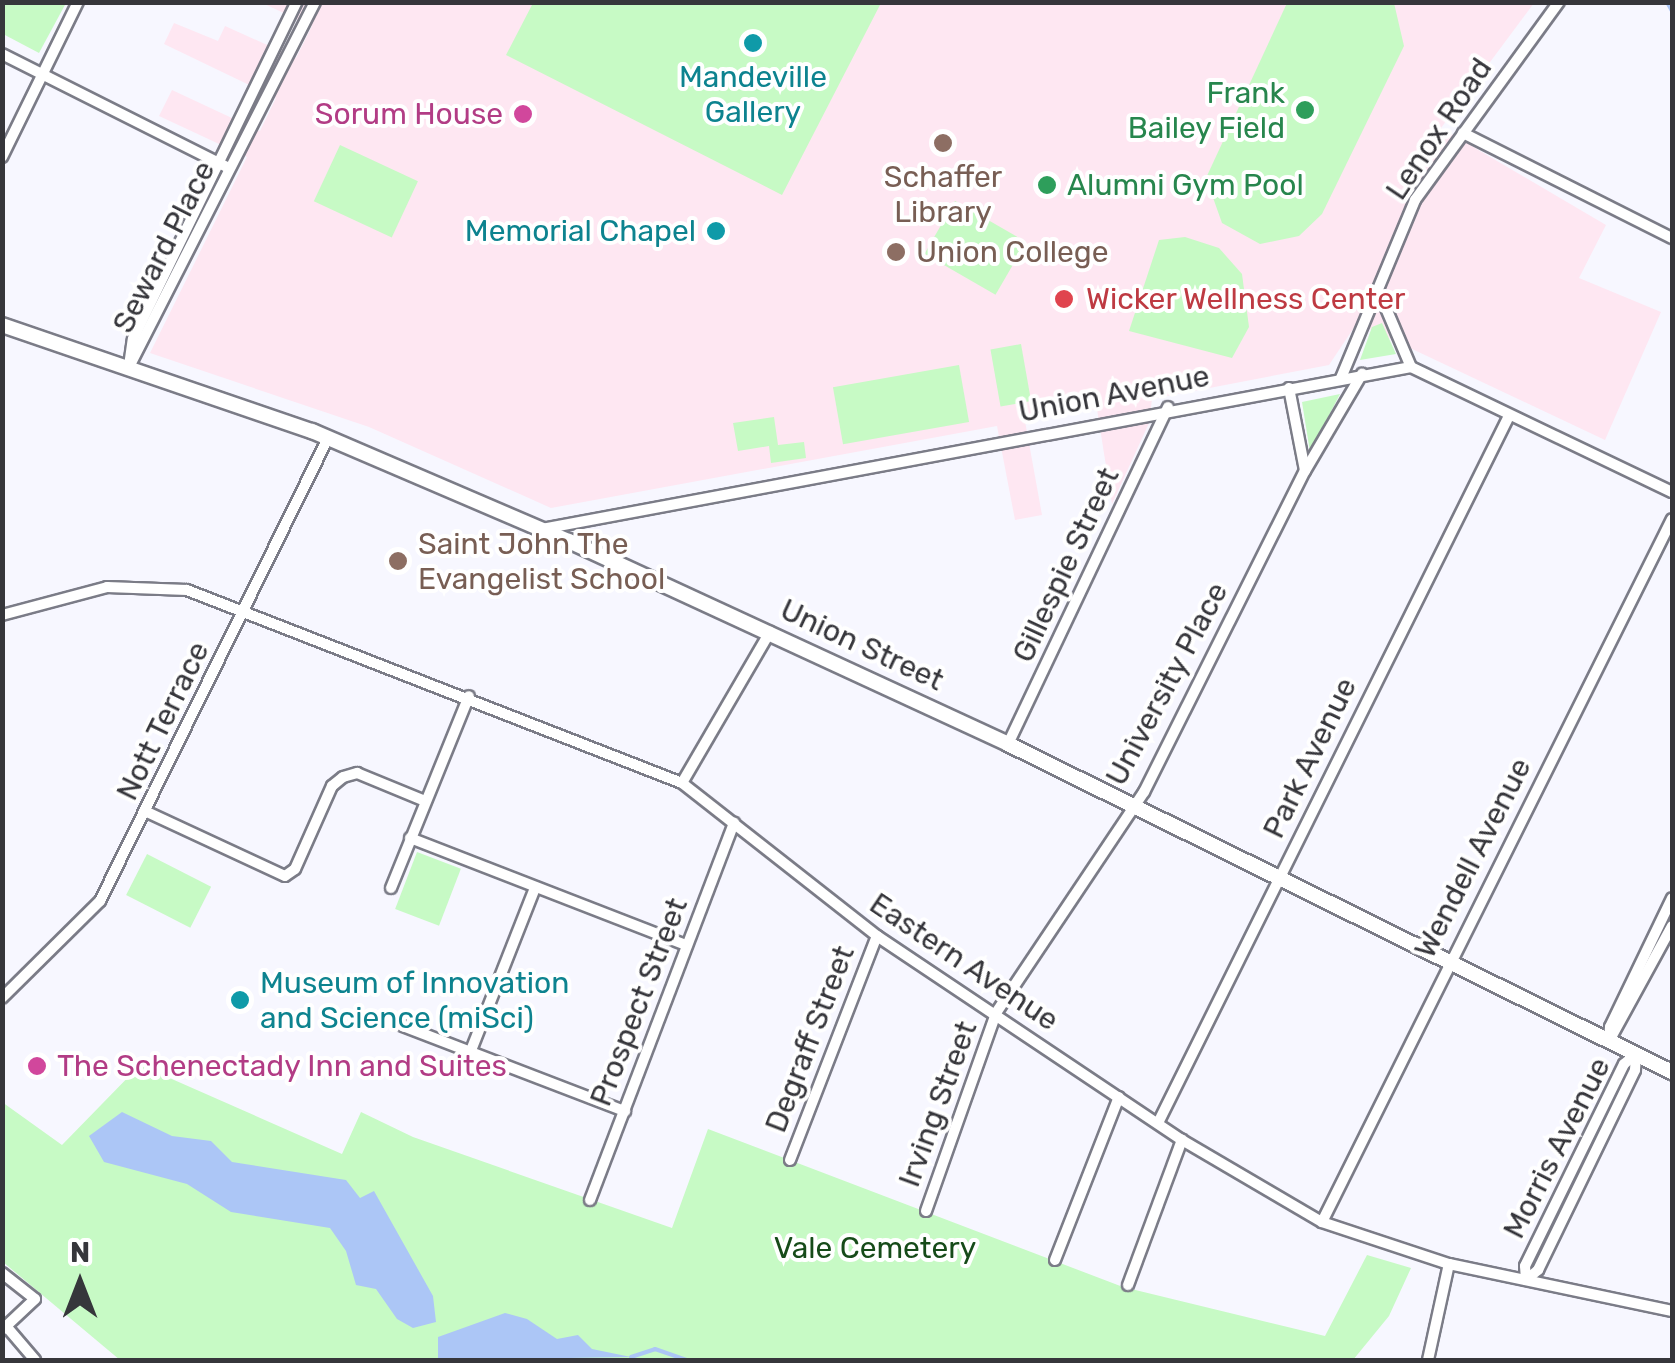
<!DOCTYPE html>
<style>
body{margin:0}
#map{position:relative;width:1675px;height:1363px;overflow:hidden;background:#f7f7ff;font-family:Rubik,sans-serif}
div>[style]{position:absolute}
[style*='--x']{left:calc(var(--x)*1px);top:calc(var(--y)*1px);width:calc(var(--w)*1px);rotate:calc(var(--a)*1deg)}
.education>*{inset:0;background:#fee7f2}
.green>*{inset:0;background:#c7fac5;transform-origin:0 0}
.water>*{inset:0;background:#acc6f6}
.stream>*{height:4px;margin:-2px;padding:0 2px;transform-origin:2px;border-radius:2px;background:#acc6f6}
.roads{filter:drop-shadow(2px 0 #7b7c87) drop-shadow(-2px 0 #7b7c87) drop-shadow(0 2px #7b7c87) drop-shadow(0 -2px #7b7c87)}
.minor>*{height:10px;margin:-5px;padding:0 5px;transform-origin:5px;border-radius:5px;background:#fff}
.major>*{height:14px;margin:-7px;padding:0 7px;transform-origin:7px;border-radius:7px;background:#fff}
.dots>*{width:28px;height:28px;translate:-50% -50%;box-sizing:border-box;border:5px solid #fff;border-radius:50%}
span{translate:-50% -50%;white-space:nowrap;text-align:center;line-height:1.15;-webkit-text-stroke:8px #fff;paint-order:stroke}
.culture-label{font-size:30px;color:#0d838f}
.right{translate:-100% -50%;text-align:right}
.left{translate:0 -50%;text-align:left}
.leisure-label{font-size:30px;color:#27864d}
.hotel-label{font-size:30px;color:#b23c85}
.street-label{font-size:30px;color:#36363b}
.education-label{font-size:30px;color:#785e54}
.health-label{font-size:30px;color:#be3a42}
.park-label{font-size:30px;color:#164b19}
.frame{position:absolute;inset:0;border:5px solid #36363b;pointer-events:none}
.north{position:absolute;left:30px;top:1233px;width:100px;height:100px;-webkit-text-stroke:8px #fff;paint-order:stroke;rotate:0deg;font-size:28px;font-weight:700;line-height:40px;text-align:center;color:#36363b}
.north::after{content:'';display:block;margin:auto;width:35px;height:45px;background:#36363b;clip-path:polygon(50% 0,100% 100%,50% 72%,0 100%)}
</style>
<div id="map">
<div class="education">
<i style="clip-path:polygon(260px 2px,1534px 3px,1441px 128px,1606px 225px,1579px 278px,1661px 312px,1605px 440px,1357px 323px,1329px 365px,1152px 399px,1149px 423px,1112px 504px,1097px 409px,1025px 421px,1042px 515px,1015px 520px,997px 426px,551px 508px,369px 427px,150px 353px,247px 157px,159px 116px,172px 90px,260px 131px,276px 98px,164px 44px,174px 23px,218px 41px,225px 26px,296px 58px,312px 26px)"></i>
</div>
<div class="green">
<i style="clip-path:polygon(2px 3px,3px 2px,66px 3px,39px 53px,3px 34px)"></i>
<i style="clip-path:polygon(533px 3px,533px 2px,881px 3px,782px 195px,506px 55px)"></i>
<i style="clip-path:polygon(1287px 3px,1394px 3px,1404px 46px,1322px 214px,1299px 236px,1260px 244px,1222px 223px,1206px 178px)"></i>
<i style="left:340px;top:145px;width:86px;height:62px;rotate:25deg"></i>
<i style="left:955px;top:201px;width:82px;height:61px;rotate:30deg"></i>
<i style="clip-path:polygon(1185px 237px,1219px 248px,1242px 274px,1249px 327px,1232px 358px,1129px 331px,1159px 240px)"></i>
<i style="clip-path:polygon(1382px 323px,1396px 354px,1360px 360px,1372px 327px)"></i>
<i style="left:1021px;top:344px;width:58px;height:31px;rotate:80deg"></i>
<i style="left:959px;top:365px;width:58px;height:128px;rotate:80deg"></i>
<i style="clip-path:polygon(1340px 394px,1310px 452px,1302px 402px)"></i>
<i style="clip-path:polygon(774px 417px,778px 445px,804px 442px,806px 458px,771px 463px,769px 446px,738px 451px,733px 423px)"></i>
<i style="left:417px;top:852px;width:47px;height:61px;rotate:21deg"></i>
<i style="left:147px;top:854px;width:72px;height:46px;rotate:27deg"></i>
<i style="clip-path:polygon(140px 1065px,342px 1154px,361px 1112px,413px 1137px,672px 1228px,708px 1129px,1123px 1287px,1325px 1336px,1367px 1255px,1411px 1268px,1389px 1316px,1353px 1360px,120px 1360px,3px 1262px,2px 1102px,62px 1145px)"></i>
</div>
<div class="water">
<i style="clip-path:polygon(122px 1112px,172px 1136px,211px 1141px,232px 1162px,346px 1180px,360px 1198px,374px 1191px,433px 1296px,436px 1322px,413px 1328px,397px 1319px,376px 1289px,356px 1285px,346px 1251px,330px 1228px,231px 1212px,187px 1184px,104px 1162px,89px 1136px)"></i>
<i style="clip-path:polygon(505px 1313px,527px 1319px,557px 1339px,578px 1335px,592px 1349px,631px 1357px,438px 1360px,438px 1337px)"></i>
</div>
<div class="stream">
<i style="--x:1667;--y:2;--w:10;--a:61"></i>
<i style="--x:631;--y:1357;--w:25;--a:-18"></i>
<i style="--x:655;--y:1349;--w:34;--a:19"></i>
</div>
<div class="roads">
<div class="minor">
<i style="--x:2;--y:54;--w:250;--a:26.7"></i>
<i style="--x:1463;--y:133;--w:234;--a:26.7"></i>
<i style="--x:2;--y:157;--w:173;--a:-63.9"></i>
<i style="--x:1380;--y:294;--w:79;--a:67"></i>
<i style="--x:129;--y:366;--w:27;--a:-82"></i>
<i style="--x:133;--y:339;--w:375;--a:-64.1"></i>
<i style="--x:129;--y:367;--w:410;--a:-63"></i>
<i style="--x:1341;--y:378;--w:193;--a:-67.4"></i>
<i style="--x:1415;--y:200;--w:245;--a:-54"></i>
<i style="--x:1289;--y:388;--w:84;--a:79"></i>
<i style="--x:542;--y:529;--w:884;--a:-10.56"></i>
<i style="--x:1411;--y:367;--w:289;--a:25.6"></i>
<i style="--x:2;--y:615;--w:109;--a:-14.9"></i>
<i style="--x:107;--y:587;--w:80;--a:2.1"></i>
<i style="--x:187;--y:590;--w:531;--a:21.3"></i>
<i style="--x:682;--y:783;--w:248;--a:38.1"></i>
<i style="--x:877;--y:936;--w:367;--a:33.8"></i>
<i style="--x:1182;--y:1140;--w:162;--a:30.4"></i>
<i style="--x:1322;--y:1222;--w:134;--a:18.3"></i>
<i style="--x:1449;--y:1264;--w:228;--a:11.9"></i>
<i style="--x:1008;--y:744;--w:373;--a:-64.6"></i>
<i style="--x:682;--y:783;--w:175;--a:-59.8"></i>
<i style="--x:147;--y:812;--w:152;--a:24.9"></i>
<i style="--x:285;--y:876;--w:12;--a:-35"></i>
<i style="--x:295;--y:869;--w:91;--a:-66"></i>
<i style="--x:332;--y:786;--w:14;--a:-39"></i>
<i style="--x:343;--y:777;--w:15;--a:-16"></i>
<i style="--x:357;--y:773;--w:74;--a:22.4"></i>
<i style="--x:410;--y:838;--w:296;--a:21.2"></i>
<i style="--x:391;--y:888;--w:207;--a:-67.9"></i>
<i style="--x:2;--y:998;--w:138;--a:-44.7"></i>
<i style="--x:100;--y:901;--w:516;--a:-63.78"></i>
<i style="--x:403;--y:1026;--w:238;--a:21"></i>
<i style="--x:1609;--y:1041;--w:14;--a:-86"></i>
<i style="--x:1610;--y:1027;--w:143;--a:-64.3"></i>
<i style="--x:1609;--y:1041;--w:131;--a:-61.3"></i>
<i style="--x:470;--y:1053;--w:177;--a:-68.5"></i>
<i style="--x:1158;--y:1123;--w:789;--a:-63.6"></i>
<i style="--x:790;--y:1160;--w:240;--a:-68.8"></i>
<i style="--x:590;--y:1200;--w:404;--a:-69.1"></i>
<i style="--x:926;--y:1211;--w:210;--a:-70.5"></i>
<i style="--x:996;--y:1013;--w:266;--a:-56.2"></i>
<i style="--x:1144;--y:792;--w:359;--a:-63.4"></i>
<i style="--x:1305;--y:471;--w:113;--a:-59.6"></i>
<i style="--x:1322;--y:1222;--w:785;--a:-63.53"></i>
<i style="--x:1055;--y:1260;--w:175;--a:-68.6"></i>
<i style="--x:2;--y:1273;--w:42;--a:38.2"></i>
<i style="--x:35;--y:1299;--w:45;--a:136.8"></i>
<i style="--x:1526;--y:1280;--w:14;--a:-94"></i>
<i style="--x:1525;--y:1266;--w:225;--a:-63.9"></i>
<i style="--x:1624;--y:1064;--w:16;--a:-40"></i>
<i style="--x:1526;--y:1280;--w:16;--a:-40"></i>
<i style="--x:1538;--y:1270;--w:222;--a:-64.1"></i>
<i style="--x:1635;--y:1070;--w:16;--a:-86"></i>
<i style="--x:1128;--y:1285;--w:155;--a:-69.6"></i>
<i style="--x:6;--y:1326;--w:45;--a:49.5"></i>
<i style="--x:1428;--y:1360;--w:98;--a:-77.7"></i>
</div>
<div class="major">
<i style="--x:2;--y:325;--w:328;--a:18.9"></i>
<i style="--x:312;--y:431;--w:280;--a:23.2"></i>
<i style="--x:569;--y:541;--w:484;--a:24.8"></i>
<i style="--x:1008;--y:744;--w:741;--a:26.29"></i>
</div>
</div>
<div class="dots">
<i style="left:753px;top:43px;background:#0f9aa8"></i>
<i style="left:1305px;top:110px;background:#2e9e5b"></i>
<i style="left:523px;top:114px;background:#d1479c"></i>
<i style="left:943px;top:143px;background:#8d6e63"></i>
<i style="left:1047px;top:185px;background:#2e9e5b"></i>
<i style="left:716px;top:231px;background:#0f9aa8"></i>
<i style="left:896px;top:252px;background:#8d6e63"></i>
<i style="left:1064px;top:299px;background:#e0444e"></i>
<i style="left:398px;top:561px;background:#8d6e63"></i>
<i style="left:240px;top:1000px;background:#0f9aa8"></i>
<i style="left:37px;top:1066px;background:#d1479c"></i>
</div>
<div class="culture-label">
<span style="left:753px;top:94px">Mandeville<br>Gallery</span>
<span class="right" style="left:696px;top:231px">Memorial Chapel</span>
<span class="left" style="left:260px;top:1000px">Museum of Innovation<br>and Science (miSci)</span>
</div>
<div class="leisure-label">
<span class="right" style="left:1285px;top:110px">Frank<br>Bailey Field</span>
<span class="left" style="left:1067px;top:185px">Alumni Gym Pool</span>
</div>
<div class="hotel-label">
<span class="right" style="left:503px;top:114px">Sorum House</span>
<span class="left" style="left:57px;top:1066px">The Schenectady Inn and Suites</span>
</div>
<div class="street-label">
<span style="left:1439px;top:129px;rotate:-56deg">Lenox Road</span>
<span style="left:164px;top:247px;rotate:-63deg">Seward Place</span>
<span style="left:1114px;top:394px;rotate:-11deg">Union Avenue</span>
<span style="left:1066px;top:565px;rotate:-65deg">Gillespie Street</span>
<span style="left:862px;top:645px;rotate:25deg">Union Street</span>
<span style="left:1167px;top:684px;rotate:-62deg">University Place</span>
<span style="left:163px;top:721px;rotate:-64deg">Nott Terrace</span>
<span style="left:1310px;top:758px;rotate:-64deg">Park Avenue</span>
<span style="left:1473px;top:858px;rotate:-63deg">Wendell Avenue</span>
<span style="left:964px;top:962px;rotate:34deg">Eastern Avenue</span>
<span style="left:639px;top:1002px;rotate:-69deg">Prospect Street</span>
<span style="left:810px;top:1039px;rotate:-69deg">Degraff Street</span>
<span style="left:938px;top:1104px;rotate:-70deg">Irving Street</span>
<span style="left:1557px;top:1148px;rotate:-63deg">Morris Avenue</span>
</div>
<div class="education-label">
<span style="left:943px;top:194px">Schaffer<br>Library</span>
<span class="left" style="left:916px;top:252px">Union College</span>
<span class="left" style="left:418px;top:561px">Saint John The<br>Evangelist School</span>
</div>
<div class="health-label">
<span class="left" style="left:1086px;top:299px">Wicker Wellness Center</span>
</div>
<div class="park-label">
<span style="left:875px;top:1248px">Vale Cemetery</span>
</div>
<div class="frame"></div>
<div class="north">N</div>
</div>
